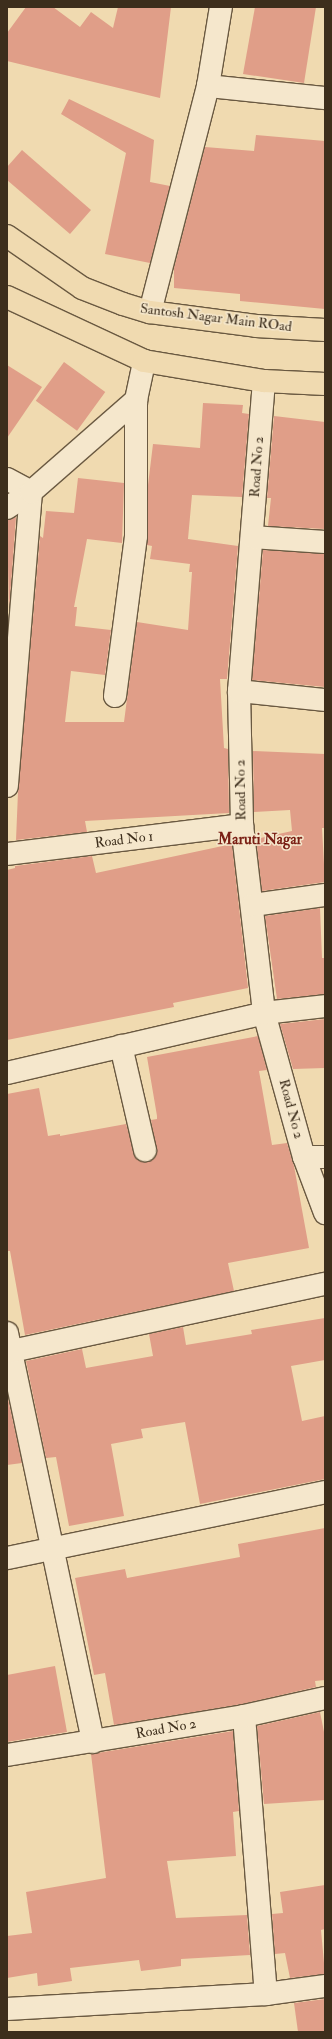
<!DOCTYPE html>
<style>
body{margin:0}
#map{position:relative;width:332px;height:2039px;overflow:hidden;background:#f0dab0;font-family:"IM FELL Double Pica",serif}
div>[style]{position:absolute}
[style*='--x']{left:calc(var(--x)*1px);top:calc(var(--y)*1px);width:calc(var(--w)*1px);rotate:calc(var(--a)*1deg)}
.building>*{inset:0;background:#e09e88;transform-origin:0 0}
.roads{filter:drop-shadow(1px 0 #6a5941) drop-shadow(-1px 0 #6a5941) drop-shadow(0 1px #6a5941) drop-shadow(0 -1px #6a5941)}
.street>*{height:22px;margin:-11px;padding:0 11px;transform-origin:11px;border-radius:11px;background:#f5e7cc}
.secondary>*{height:22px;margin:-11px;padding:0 11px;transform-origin:11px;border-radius:11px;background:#f5e7cc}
.primary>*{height:22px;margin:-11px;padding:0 11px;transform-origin:11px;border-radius:11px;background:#f0dab0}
span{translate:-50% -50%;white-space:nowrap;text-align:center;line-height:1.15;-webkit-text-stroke:3px #f5e7cc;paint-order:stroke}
.street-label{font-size:14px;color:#3d2e1c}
.neighbourhood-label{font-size:15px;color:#7a1f14;font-weight:700}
.frame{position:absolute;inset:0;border:8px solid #3d2e1c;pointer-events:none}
</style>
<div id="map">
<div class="building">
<i style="clip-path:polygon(26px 7px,53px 7px,80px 27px,91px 12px,113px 28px,118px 7px,171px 7px,160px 98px,7px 61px,7px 33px)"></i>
<i style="clip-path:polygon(255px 7px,316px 7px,304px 83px,243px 74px)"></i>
<i style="clip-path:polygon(69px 99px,154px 140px,150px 182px,170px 186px,150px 263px,105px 254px,126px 153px,61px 114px)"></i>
<i style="clip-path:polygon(256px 135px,325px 141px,325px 309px,240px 301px,240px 294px,174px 288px,174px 268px,205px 147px,254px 151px)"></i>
<i style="clip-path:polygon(22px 150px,91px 210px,70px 234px,7px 180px,7px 167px)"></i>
<i style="left:64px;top:362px;width:51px;height:48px;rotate:36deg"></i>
<i style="clip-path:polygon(7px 365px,42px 387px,7px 438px)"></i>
<i style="clip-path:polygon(203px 403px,243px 405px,242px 413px,249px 414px,242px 497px,192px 495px,188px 539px,238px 546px,227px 679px,220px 679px,224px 748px,228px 749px,229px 813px,85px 821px,87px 832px,16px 840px,18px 792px,40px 536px,43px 538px,46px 511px,74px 513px,78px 478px,124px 483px,122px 543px,87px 539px,74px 607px,77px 607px,75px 626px,111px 630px,105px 675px,71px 671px,65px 722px,124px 722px,137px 622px,188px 630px,192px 572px,189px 572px,190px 564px,150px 559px,152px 546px,147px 545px,148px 485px,153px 444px,200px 448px)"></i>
<i style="clip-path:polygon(274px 416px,325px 422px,325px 529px,268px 526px,271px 498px,267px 498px)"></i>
<i style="clip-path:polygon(16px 517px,9px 612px,7px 520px)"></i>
<i style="clip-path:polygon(263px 550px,325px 554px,325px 687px,252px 680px)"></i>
<i style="clip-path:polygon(253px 751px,325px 754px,325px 828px,322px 828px,325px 882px,262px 891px,256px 839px,292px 831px,290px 810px,254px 812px)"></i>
<i style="clip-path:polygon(232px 844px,248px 988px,173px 1003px,174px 1007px,7px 1040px,7px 870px,15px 868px,15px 866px,92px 856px,96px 873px)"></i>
<i style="clip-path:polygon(320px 908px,322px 958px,325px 958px,325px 994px,277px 999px,265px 916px)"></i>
<i style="clip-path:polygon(325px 1019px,325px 1068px,293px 1069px,280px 1024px)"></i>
<i style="clip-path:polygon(258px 1036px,267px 1070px,259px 1071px,272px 1145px,287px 1143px,294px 1166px,309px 1248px,228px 1263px,234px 1291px,25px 1335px,10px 1251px,7px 1251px,7px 1094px,39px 1088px,48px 1136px,60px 1134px,60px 1136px,126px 1124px,136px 1158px,147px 1162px,157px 1153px,151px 1120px,157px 1119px,157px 1116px,147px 1057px)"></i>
<i style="clip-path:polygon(325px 1318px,325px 1360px,291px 1366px,302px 1421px,325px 1416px,325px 1479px,200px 1504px,185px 1422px,141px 1429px,143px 1438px,111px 1444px,124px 1516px,69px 1526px,56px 1457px,46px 1458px,26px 1361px,82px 1349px,86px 1368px,153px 1356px,149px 1334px,183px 1327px,186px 1345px,252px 1334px,251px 1330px)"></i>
<i style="clip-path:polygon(7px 1394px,22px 1463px,7px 1465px)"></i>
<i style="clip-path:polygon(325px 1528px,325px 1680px,315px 1681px,316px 1687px,242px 1704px,114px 1725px,105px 1673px,94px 1675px,75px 1578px,125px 1569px,127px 1578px,240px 1557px,238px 1544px)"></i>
<i style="clip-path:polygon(55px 1666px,67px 1732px,7px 1742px,7px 1675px)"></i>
<i style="clip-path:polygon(320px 1712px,325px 1737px,325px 1800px,264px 1804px,257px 1726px)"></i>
<i style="clip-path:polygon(233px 1731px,239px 1811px,233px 1812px,236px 1856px,167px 1861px,176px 1918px,247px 1915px,250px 1955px,181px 1959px,181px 1966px,141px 1971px,139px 1960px,70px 1968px,72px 1981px,38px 1986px,37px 1973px,7px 1978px,7px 1936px,32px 1933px,26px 1892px,106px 1878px,91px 1754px)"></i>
<i style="clip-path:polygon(325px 1885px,325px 1929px,321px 1930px,325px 1974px,290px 1978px,285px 1953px,275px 1954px,272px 1914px,283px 1913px,280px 1892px)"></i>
<i style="clip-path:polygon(325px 1999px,325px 2032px,298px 2032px,294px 2003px)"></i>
</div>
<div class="roads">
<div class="street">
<i style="--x:208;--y:86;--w:118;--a:5.9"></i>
<i style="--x:264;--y:381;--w:311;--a:94.6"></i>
<i style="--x:239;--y:691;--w:134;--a:88.7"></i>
<i style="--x:242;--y:825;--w:189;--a:83.3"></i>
<i style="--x:264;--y:1013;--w:149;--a:74.5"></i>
<i style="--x:304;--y:1157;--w:60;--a:69.4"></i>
<i style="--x:7;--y:479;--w:27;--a:28"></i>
<i style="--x:31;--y:492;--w:295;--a:94.7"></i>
<i style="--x:7;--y:508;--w:29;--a:-34"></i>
<i style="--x:31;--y:492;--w:140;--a:-41.2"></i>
<i style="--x:252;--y:537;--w:73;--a:3.9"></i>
<i style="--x:239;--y:691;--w:86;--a:6"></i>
<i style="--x:115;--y:696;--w:161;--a:-82.5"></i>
<i style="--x:136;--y:536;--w:136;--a:-90"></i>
<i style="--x:136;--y:400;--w:40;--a:-78"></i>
<i style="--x:7;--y:854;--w:237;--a:-7"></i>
<i style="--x:253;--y:905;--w:73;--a:-7.9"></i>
<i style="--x:121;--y:1046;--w:107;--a:77"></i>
<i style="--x:7;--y:1073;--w:264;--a:-13.1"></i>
<i style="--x:264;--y:1013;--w:61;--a:-6.5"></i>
<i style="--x:304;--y:1157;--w:21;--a:0"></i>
<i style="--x:7;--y:1333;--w:418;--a:78.1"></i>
<i style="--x:7;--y:1352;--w:325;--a:-12.1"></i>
<i style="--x:7;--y:1558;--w:325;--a:-11.7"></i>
<i style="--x:244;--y:1716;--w:279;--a:85.5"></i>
<i style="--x:7;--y:1755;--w:240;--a:-9.3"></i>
<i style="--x:244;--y:1716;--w:83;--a:-12.5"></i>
<i style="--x:7;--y:2009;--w:259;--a:-3.3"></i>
<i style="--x:266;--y:1994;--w:60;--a:-7.7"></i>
</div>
<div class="secondary">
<i style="--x:150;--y:312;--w:233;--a:-75.6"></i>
<i style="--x:208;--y:86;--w:80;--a:-80.7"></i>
</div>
<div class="primary">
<i style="--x:7;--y:236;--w:91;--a:34.7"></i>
<i style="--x:82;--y:288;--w:44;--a:21.3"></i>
<i style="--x:123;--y:304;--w:28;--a:17"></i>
<i style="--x:150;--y:312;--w:107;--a:7.5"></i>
<i style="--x:256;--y:326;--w:69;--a:3.3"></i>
<i style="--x:7;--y:297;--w:151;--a:25"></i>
<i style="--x:144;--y:361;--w:122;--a:9.5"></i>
<i style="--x:264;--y:381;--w:61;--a:2.8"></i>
</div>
</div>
<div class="street-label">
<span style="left:216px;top:318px;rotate:7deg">Santosh Nagar Main ROad</span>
<span style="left:257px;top:467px;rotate:-86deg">Road No 2</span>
<span style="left:241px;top:790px;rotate:-91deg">Road No 2</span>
<span style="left:124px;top:840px;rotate:-7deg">Road No 1</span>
<span style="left:291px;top:1109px;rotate:75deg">Road No 2</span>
<span style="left:166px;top:1729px;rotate:-10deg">Road No 2</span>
</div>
<div class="neighbourhood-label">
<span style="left:260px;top:840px">Maruti Nagar</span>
</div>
<div class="frame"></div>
</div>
